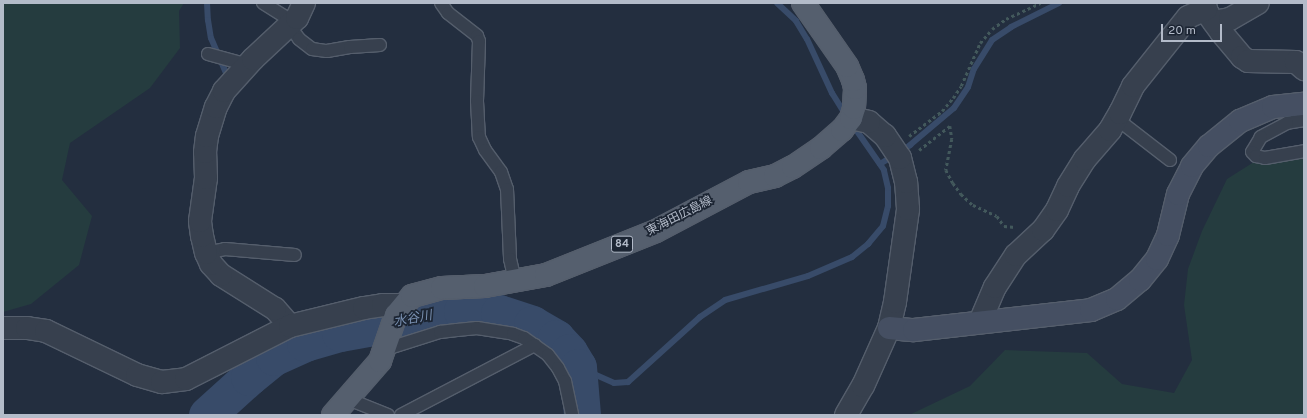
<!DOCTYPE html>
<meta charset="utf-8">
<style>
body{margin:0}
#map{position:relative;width:1307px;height:418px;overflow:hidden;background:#232e3f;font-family:Overpass,"Noto Sans JP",sans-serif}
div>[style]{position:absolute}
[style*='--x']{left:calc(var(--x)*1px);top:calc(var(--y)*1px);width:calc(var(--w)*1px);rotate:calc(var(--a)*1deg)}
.green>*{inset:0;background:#253c3f}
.stream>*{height:6px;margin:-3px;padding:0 3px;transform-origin:3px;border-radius:3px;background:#384b69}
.river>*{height:37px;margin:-18.5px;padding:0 18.5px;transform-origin:18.5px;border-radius:18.5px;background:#384b69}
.path>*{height:2.5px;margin-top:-1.25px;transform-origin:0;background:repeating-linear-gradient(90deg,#43595c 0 3px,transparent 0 6px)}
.roads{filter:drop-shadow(1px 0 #555e6c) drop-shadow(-1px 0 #555e6c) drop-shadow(0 1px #555e6c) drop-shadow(0 -1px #555e6c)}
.lane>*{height:12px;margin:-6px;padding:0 6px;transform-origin:6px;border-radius:6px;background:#37404e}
.street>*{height:22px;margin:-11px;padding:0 11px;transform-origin:11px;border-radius:11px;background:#37404e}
.secondary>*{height:22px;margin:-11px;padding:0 11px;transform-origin:11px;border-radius:11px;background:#454f62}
.primary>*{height:22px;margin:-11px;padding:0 11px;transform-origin:11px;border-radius:11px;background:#555f6e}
span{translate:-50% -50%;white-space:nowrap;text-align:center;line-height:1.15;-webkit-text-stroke:3.5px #1c2533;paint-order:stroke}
.shield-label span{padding:1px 3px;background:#1c2533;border:1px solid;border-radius:3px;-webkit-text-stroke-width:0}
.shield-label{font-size:11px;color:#b3bbc9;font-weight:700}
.street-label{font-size:12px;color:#b3bbc9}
.water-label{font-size:13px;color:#7a91b2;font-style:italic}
.frame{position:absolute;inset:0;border:4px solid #b3bbc9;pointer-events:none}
.scale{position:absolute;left:1161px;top:24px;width:61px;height:18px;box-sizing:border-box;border:2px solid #b3bbc9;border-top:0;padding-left:5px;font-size:12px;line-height:14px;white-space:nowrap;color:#b3bbc9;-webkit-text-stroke:3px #1c2533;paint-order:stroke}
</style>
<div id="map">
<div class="green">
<i style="clip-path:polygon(3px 3px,184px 3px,179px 11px,180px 48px,150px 88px,70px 143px,62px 180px,92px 216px,79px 265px,31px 304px,3px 312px)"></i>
<i style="clip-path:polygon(1304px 154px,1304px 415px,909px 415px,970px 386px,1005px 350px,1087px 353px,1122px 384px,1174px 393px,1192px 360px,1184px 305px,1188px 269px,1202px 231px,1227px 179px,1265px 155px)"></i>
</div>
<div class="stream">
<i style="--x:207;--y:3;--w:17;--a:87"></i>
<i style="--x:208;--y:20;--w:18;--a:81"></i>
<i style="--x:211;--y:38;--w:46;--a:66.8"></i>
<i style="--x:777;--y:3;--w:26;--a:43"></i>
<i style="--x:796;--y:21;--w:21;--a:59"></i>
<i style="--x:807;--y:39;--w:60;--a:65.2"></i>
<i style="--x:832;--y:93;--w:26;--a:58"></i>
<i style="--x:880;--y:164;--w:36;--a:-32"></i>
<i style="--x:910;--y:145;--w:57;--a:-40.1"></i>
<i style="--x:954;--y:108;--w:25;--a:-56"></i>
<i style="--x:968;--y:87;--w:19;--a:-72"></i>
<i style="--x:974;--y:69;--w:34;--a:-58"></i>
<i style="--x:992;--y:40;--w:23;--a:-34"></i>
<i style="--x:1011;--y:27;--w:54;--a:-26.6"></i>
<i style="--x:308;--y:327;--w:16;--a:43"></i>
<i style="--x:578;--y:367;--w:39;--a:24"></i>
<i style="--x:614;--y:383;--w:14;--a:-4"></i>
<i style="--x:628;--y:382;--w:97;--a:-42.1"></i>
<i style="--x:700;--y:317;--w:30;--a:-34"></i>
<i style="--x:725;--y:300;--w:86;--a:-16.1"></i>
<i style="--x:808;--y:276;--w:48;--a:-23.4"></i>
<i style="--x:852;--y:257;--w:21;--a:-39"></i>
<i style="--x:868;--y:244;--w:23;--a:-50"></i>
<i style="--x:883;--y:226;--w:21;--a:-76"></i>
<i style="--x:888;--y:206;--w:18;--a:-90"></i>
<i style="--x:888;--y:188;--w:18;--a:-103"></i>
<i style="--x:884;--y:170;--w:56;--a:-124.8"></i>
</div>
<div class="river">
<i style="--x:207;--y:415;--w:57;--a:-42.1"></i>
<i style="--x:249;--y:377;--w:32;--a:-39"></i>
<i style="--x:274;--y:357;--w:34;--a:-24"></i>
<i style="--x:305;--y:343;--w:36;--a:-16"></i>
<i style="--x:340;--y:333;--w:124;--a:-10.2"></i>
<i style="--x:462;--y:311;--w:37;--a:3"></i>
<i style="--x:499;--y:313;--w:35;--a:18"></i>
<i style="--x:532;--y:324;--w:28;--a:30"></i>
<i style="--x:556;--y:338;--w:19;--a:47"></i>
<i style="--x:569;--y:352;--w:17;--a:59"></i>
<i style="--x:578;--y:367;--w:48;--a:85.2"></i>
</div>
<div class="path">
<i style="--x:909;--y:136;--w:41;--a:-37.1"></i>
<i style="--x:942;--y:111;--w:17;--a:-50"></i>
<i style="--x:953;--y:98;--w:14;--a:-56"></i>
<i style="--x:961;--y:86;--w:47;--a:-66.2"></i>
<i style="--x:980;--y:43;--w:18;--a:-49"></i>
<i style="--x:992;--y:29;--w:17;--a:-36"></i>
<i style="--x:1006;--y:19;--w:38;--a:-25"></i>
<i style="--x:919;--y:150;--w:39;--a:-38"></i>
<i style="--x:950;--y:126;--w:13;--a:81"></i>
<i style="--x:952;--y:139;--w:32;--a:101"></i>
<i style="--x:946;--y:170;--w:15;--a:62"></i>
<i style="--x:953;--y:183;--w:14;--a:54"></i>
<i style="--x:961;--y:194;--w:16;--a:43"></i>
<i style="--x:973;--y:205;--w:26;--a:25"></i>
<i style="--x:997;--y:216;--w:12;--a:55"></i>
<i style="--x:1004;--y:226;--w:11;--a:5"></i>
</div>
<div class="roads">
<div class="lane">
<i style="--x:263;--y:3;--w:36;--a:32"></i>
<i style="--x:441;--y:3;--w:12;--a:55"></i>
<i style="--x:448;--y:13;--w:37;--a:38"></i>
<i style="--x:477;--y:36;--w:5;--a:68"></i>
<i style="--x:479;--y:41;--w:60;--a:91.9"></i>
<i style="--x:477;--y:101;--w:36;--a:87"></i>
<i style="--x:479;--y:137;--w:14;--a:65"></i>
<i style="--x:485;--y:150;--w:27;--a:54"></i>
<i style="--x:501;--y:172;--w:18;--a:71"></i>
<i style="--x:507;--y:189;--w:70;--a:87.5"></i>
<i style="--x:510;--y:259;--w:23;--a:77"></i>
<i style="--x:289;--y:25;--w:17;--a:54"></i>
<i style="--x:299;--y:39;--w:16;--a:38"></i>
<i style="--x:312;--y:49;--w:15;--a:8"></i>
<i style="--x:327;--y:51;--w:23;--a:-10"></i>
<i style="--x:350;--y:47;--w:30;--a:-4"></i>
<i style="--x:208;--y:54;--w:41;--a:15.4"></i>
<i style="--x:1117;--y:119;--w:67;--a:37.7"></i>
<i style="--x:1304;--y:120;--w:17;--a:170"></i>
<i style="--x:1287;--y:123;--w:30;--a:152"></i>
<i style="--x:1261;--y:137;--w:17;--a:121"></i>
<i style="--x:1252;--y:152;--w:6;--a:45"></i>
<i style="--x:1256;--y:156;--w:9;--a:13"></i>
<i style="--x:1265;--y:158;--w:40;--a:-10"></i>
<i style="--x:206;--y:253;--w:19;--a:-12"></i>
<i style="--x:225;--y:249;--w:70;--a:4.9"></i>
<i style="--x:386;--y:349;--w:57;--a:-17.5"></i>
<i style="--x:440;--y:332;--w:17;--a:-7"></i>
<i style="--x:457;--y:330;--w:20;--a:-6"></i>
<i style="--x:477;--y:328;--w:36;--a:9"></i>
<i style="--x:513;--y:334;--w:12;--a:20"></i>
<i style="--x:524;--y:338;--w:29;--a:35"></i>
<i style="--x:548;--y:355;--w:16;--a:52"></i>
<i style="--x:558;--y:368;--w:15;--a:62"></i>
<i style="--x:565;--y:381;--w:35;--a:78"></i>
<i style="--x:348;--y:399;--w:43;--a:21.8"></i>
<i style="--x:401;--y:415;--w:151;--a:-27.6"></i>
</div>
<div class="street">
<i style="--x:1203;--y:3;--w:12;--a:66"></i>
<i style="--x:1208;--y:14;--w:22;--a:54"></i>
<i style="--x:1221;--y:32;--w:33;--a:50"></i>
<i style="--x:1242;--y:57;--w:7;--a:34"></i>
<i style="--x:1248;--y:61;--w:48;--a:1.2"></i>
<i style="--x:1296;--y:62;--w:11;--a:41"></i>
<i style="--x:1214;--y:22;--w:16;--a:-11"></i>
<i style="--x:1230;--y:19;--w:32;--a:-30"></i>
<i style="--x:980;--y:322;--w:38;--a:-67"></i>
<i style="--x:995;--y:287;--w:38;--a:-57"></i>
<i style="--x:1016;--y:255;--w:37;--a:-43"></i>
<i style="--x:1043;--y:230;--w:24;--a:-55"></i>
<i style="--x:1057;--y:210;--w:26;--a:-65"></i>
<i style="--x:1068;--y:186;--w:32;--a:-58"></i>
<i style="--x:1085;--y:159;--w:38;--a:-49"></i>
<i style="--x:1110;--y:130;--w:20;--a:-60"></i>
<i style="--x:1120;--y:113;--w:30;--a:-64"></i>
<i style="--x:1133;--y:86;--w:88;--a:-51.4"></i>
<i style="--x:1188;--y:17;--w:20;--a:-24"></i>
<i style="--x:290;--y:326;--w:23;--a:-131"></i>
<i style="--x:275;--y:309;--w:64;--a:-147.8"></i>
<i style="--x:221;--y:275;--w:15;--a:-132"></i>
<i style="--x:211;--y:264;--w:12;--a:-114"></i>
<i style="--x:206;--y:253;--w:17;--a:-103"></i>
<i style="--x:202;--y:236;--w:15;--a:-98"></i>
<i style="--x:200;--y:221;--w:43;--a:-82.1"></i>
<i style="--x:206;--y:178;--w:26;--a:-92"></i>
<i style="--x:205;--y:152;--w:16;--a:-83"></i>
<i style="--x:207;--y:136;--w:30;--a:-73"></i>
<i style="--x:216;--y:107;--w:18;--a:-63"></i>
<i style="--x:224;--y:91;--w:43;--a:-47.8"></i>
<i style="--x:253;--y:59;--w:60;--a:-43"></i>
<i style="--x:297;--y:18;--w:17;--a:-65"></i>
<i style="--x:3;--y:328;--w:24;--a:0"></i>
<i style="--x:27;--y:328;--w:19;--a:9"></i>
<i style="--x:46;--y:331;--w:101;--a:25.8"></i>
<i style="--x:137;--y:375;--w:26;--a:16"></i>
<i style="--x:162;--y:382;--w:24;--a:-7"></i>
<i style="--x:186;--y:379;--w:117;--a:-27"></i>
<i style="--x:290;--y:326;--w:76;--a:-13.7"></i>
<i style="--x:364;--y:308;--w:19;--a:-9"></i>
<i style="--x:383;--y:305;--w:21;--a:0"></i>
<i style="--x:846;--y:415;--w:34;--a:-60"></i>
<i style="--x:863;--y:386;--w:64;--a:-65.9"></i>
<i style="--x:889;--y:328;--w:27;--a:-77"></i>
<i style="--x:895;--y:302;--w:94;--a:-82"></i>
<i style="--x:908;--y:209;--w:27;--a:-94"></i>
<i style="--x:906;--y:182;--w:25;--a:-104"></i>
<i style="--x:900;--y:158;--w:27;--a:-124"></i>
<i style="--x:885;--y:136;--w:21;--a:-139"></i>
<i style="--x:869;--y:122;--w:18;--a:-167"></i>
</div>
<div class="secondary">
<i style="--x:889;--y:328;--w:25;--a:5"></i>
<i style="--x:914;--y:330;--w:178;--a:-6.4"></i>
<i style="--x:1091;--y:310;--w:28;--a:-23"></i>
<i style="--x:1117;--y:299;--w:30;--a:-40"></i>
<i style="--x:1140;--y:280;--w:27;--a:-51"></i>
<i style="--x:1157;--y:259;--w:26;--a:-65"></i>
<i style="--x:1168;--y:235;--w:42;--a:-76.3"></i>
<i style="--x:1178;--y:194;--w:31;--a:-63"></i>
<i style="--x:1192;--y:166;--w:26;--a:-50"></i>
<i style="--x:1209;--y:146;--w:40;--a:-39"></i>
<i style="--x:1240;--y:121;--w:36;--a:-23"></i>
<i style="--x:1273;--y:107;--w:31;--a:-6"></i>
</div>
<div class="primary">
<i style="--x:333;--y:415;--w:72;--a:-49"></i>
<i style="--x:380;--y:361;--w:49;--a:-70.8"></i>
<i style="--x:396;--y:315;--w:25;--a:-50"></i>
<i style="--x:412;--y:296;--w:31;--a:-15"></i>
<i style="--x:442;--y:288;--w:43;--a:-2.7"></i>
<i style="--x:485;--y:286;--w:62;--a:-10.2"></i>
<i style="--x:546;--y:275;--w:118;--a:-21.8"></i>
<i style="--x:656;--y:231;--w:105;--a:-27.8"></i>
<i style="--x:749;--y:182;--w:27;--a:-13"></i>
<i style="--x:775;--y:176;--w:20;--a:-27"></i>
<i style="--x:793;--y:167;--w:34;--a:-34"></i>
<i style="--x:821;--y:148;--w:28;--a:-41"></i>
<i style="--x:842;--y:130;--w:15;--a:-53"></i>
<i style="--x:851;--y:118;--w:10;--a:-73"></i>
<i style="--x:854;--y:108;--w:20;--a:-87"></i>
<i style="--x:855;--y:88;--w:8;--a:-104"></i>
<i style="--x:853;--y:80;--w:15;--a:-113"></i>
<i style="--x:847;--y:66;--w:77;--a:-124.9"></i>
</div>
</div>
<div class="shield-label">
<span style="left:622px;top:244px">84</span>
</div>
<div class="street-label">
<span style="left:680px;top:217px;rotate:-27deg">東海田広島線</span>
</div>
<div class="water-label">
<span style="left:413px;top:320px;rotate:-10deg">水谷川</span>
</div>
<div class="frame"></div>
<div class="scale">20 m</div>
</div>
